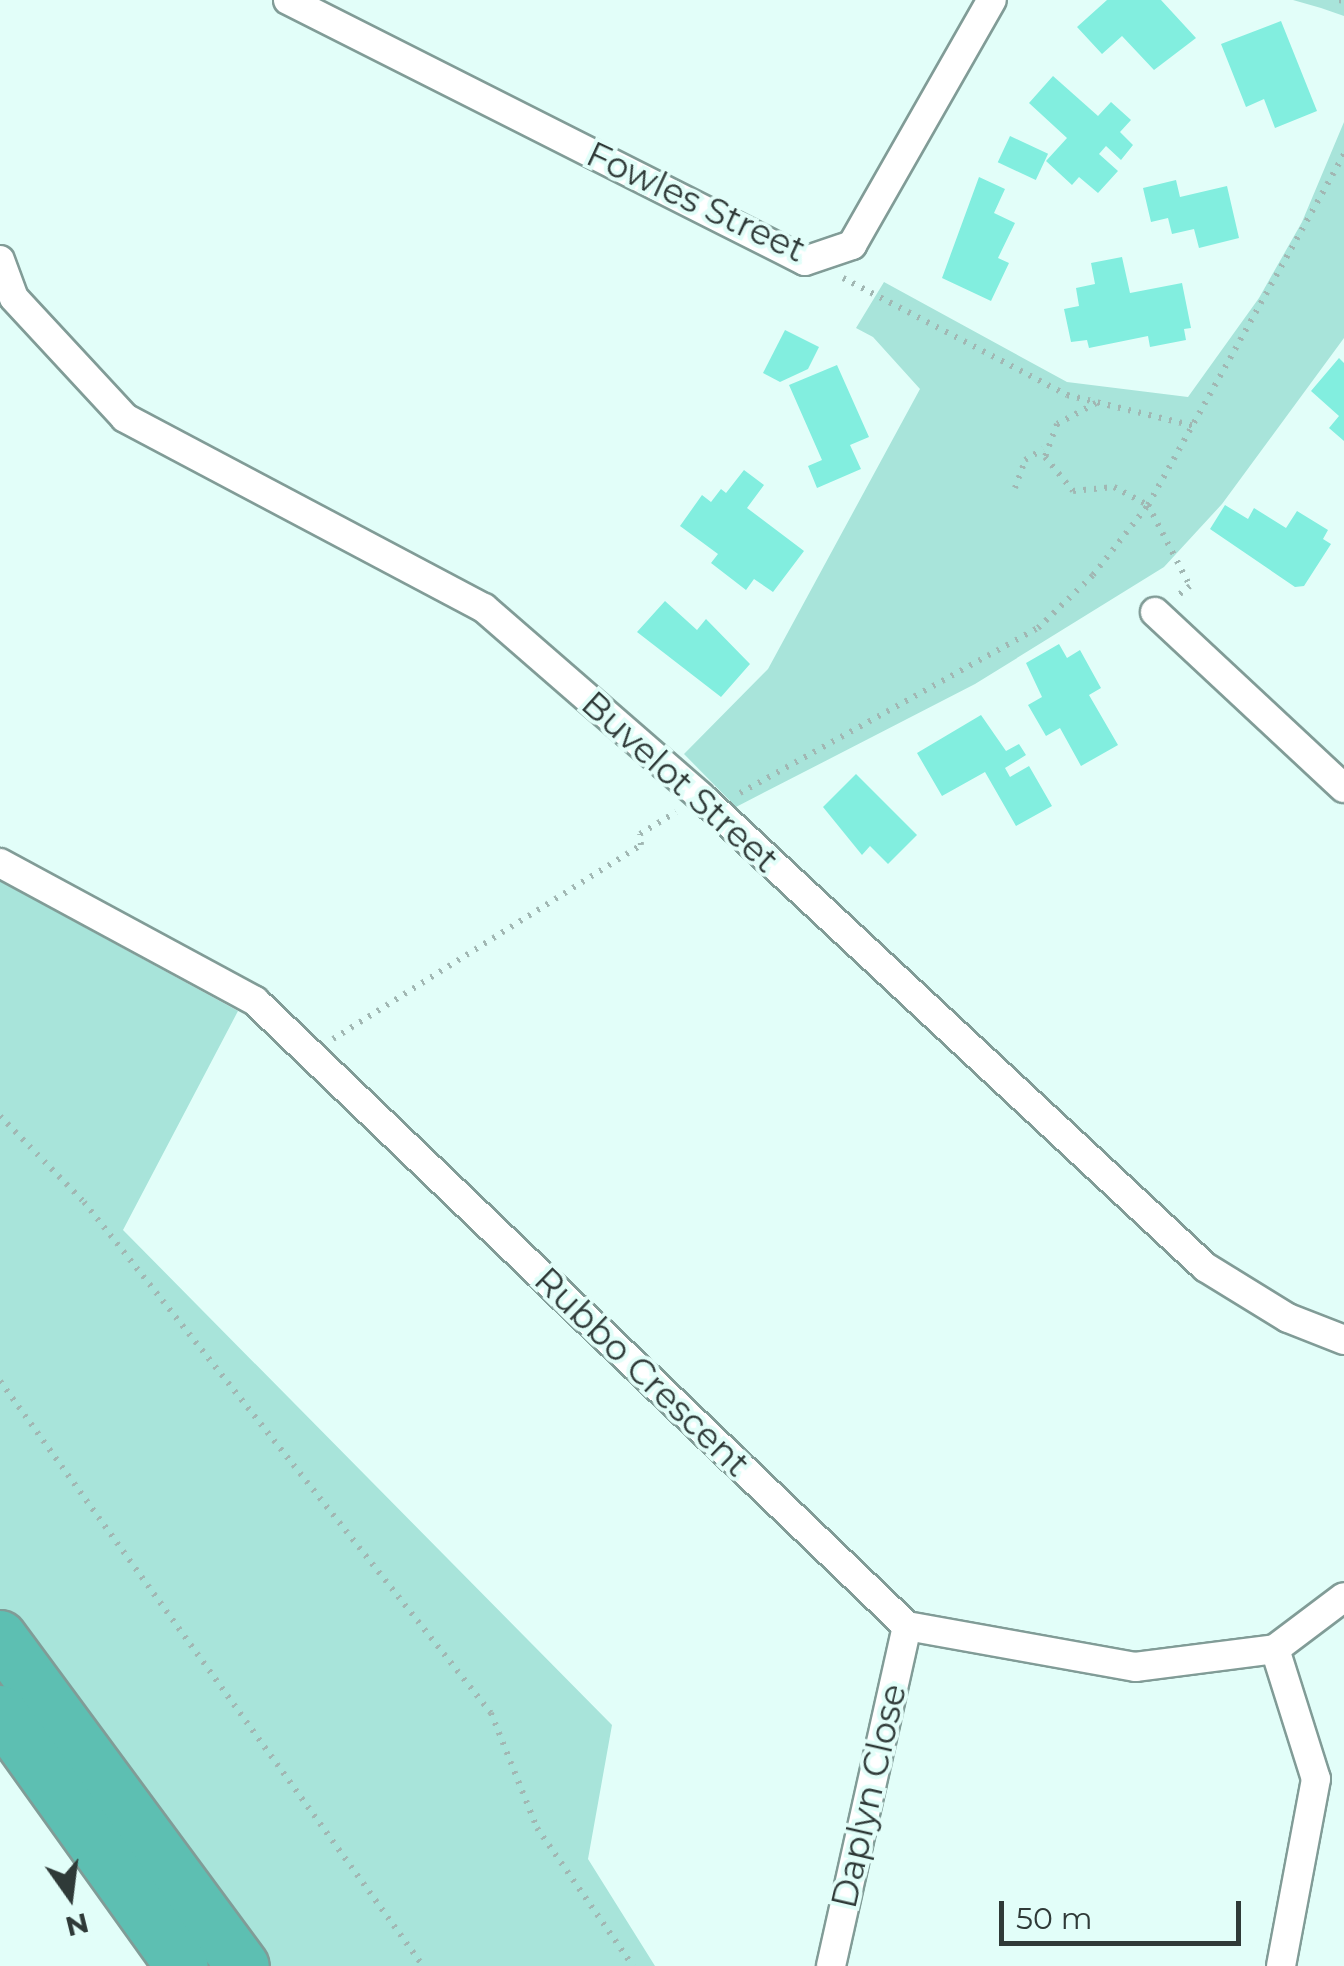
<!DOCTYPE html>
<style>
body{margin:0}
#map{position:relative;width:1344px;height:1966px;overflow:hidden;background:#e2fef9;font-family:Montserrat,sans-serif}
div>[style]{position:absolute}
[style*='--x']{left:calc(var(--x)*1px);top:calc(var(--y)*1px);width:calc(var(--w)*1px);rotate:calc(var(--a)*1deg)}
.green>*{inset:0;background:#a8e4da}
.building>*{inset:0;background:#82eedf;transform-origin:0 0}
.path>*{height:6px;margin-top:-3px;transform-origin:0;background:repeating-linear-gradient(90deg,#a1b7b3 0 2.5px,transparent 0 10.5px)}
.roads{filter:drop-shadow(2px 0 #819c97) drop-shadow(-2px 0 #819c97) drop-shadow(0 2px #819c97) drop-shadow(0 -2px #819c97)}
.minor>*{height:28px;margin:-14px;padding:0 14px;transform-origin:14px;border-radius:14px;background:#fff}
.motorway>*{height:52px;margin:-26px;padding:0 26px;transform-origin:26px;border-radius:26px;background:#5dbfb2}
span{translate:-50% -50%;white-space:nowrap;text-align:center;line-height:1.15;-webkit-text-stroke:8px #e2fef9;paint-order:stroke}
.street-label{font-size:35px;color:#2f3a38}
.north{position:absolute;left:20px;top:1846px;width:100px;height:100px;-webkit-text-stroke:8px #e2fef9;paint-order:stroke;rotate:166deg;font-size:28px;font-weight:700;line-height:40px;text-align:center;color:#2f3a38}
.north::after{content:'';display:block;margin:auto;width:35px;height:45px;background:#2f3a38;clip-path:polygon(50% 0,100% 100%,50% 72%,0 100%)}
.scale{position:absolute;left:999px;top:1901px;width:242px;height:45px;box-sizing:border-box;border:5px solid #2f3a38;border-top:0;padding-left:12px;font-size:30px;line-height:35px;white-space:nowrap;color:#2f3a38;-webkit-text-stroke:8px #e2fef9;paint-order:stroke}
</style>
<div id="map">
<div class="green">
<i style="clip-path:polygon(1293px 0,1344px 0,1344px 16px,1321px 8px)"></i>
<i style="clip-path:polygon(1344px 122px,1344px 338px,1222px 504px,1164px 567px,975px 684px,736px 807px,684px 754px,768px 669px,920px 389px,873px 337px,856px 328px,884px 282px,1067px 382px,1188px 397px,1259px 298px,1302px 222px)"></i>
<i style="clip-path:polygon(0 881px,238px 1011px,123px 1230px,612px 1725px,588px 1859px,655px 1966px,244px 1966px,0 1613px)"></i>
</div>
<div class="building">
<i style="clip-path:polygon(1107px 0,1161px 0,1196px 38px,1154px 70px,1122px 36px,1102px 54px,1077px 27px)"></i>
<i style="clip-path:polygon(1281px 21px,1317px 111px,1275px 128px,1264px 99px,1246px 107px,1221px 44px)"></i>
<i style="clip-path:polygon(1053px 76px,1098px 116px,1111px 102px,1131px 120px,1120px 132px,1133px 145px,1121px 160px,1106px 146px,1099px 154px,1118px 171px,1098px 193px,1079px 177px,1072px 185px,1046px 161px,1067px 138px,1029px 103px)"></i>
<i style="left:1010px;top:136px;width:42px;height:29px;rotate:25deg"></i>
<i style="clip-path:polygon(979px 177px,1005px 189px,994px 213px,1015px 223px,998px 258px,1009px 263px,991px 301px,942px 278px)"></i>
<i style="clip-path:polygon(1176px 180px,1180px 197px,1227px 186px,1239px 238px,1199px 248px,1194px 229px,1172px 234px,1168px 218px,1151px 222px,1143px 188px)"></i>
<i style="clip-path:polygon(1122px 257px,1130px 293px,1182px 283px,1191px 328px,1184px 329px,1186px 340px,1150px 347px,1148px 336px,1089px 348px,1087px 340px,1071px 342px,1064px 309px,1079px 306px,1076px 288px,1095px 284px,1091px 263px)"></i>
<i style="clip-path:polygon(785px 330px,819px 347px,808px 369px,780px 382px,763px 373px)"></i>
<i style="clip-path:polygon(1339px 358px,1344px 363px,1344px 441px,1329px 428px,1339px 416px,1311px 391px)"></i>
<i style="clip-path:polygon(837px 365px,869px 437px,850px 445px,861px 469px,817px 488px,808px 466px,822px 460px,789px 385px)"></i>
<i style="clip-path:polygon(744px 470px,764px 485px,747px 508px,804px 551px,773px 592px,754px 579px,746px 590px,711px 563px,718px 554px,680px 526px,702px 495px,711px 502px,721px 489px,726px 493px)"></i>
<i style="clip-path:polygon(1225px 505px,1248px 519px,1254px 508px,1286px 528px,1297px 511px,1328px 530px,1323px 539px,1331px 544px,1304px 586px,1295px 587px,1210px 529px)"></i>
<i style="clip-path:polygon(665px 601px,697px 630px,706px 619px,750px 664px,721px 697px,637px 632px)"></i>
<i style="clip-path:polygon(1059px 644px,1067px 658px,1080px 650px,1101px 688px,1089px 695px,1118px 745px,1081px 766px,1060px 728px,1046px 736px,1028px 705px,1042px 697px,1026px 663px)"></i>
<i style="clip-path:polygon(981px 715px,1006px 751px,1019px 744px,1026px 755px,1005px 768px,1010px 777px,1029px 766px,1052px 806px,1016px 826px,985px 772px,942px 796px,917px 753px)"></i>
<i style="clip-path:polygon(856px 774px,917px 835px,888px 864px,870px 846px,862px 855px,823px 807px)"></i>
</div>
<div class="path">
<i style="--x:1339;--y:0;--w:5;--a:11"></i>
<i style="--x:843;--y:278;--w:253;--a:27.6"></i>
<i style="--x:1067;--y:395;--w:131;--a:13.7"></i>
<i style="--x:1096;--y:403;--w:44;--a:151.7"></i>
<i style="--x:1057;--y:424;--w:35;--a:110"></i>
<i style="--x:1045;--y:457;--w:44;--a:50.5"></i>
<i style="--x:1073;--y:491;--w:41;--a:-5.6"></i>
<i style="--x:1114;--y:487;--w:38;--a:28"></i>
<i style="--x:1148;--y:505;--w:91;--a:62.6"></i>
<i style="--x:1190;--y:586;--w:18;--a:142"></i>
<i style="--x:1015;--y:488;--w:30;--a:-70"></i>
<i style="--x:1025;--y:460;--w:21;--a:-31"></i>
<i style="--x:740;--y:793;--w:341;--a:-29"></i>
<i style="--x:1038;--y:628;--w:76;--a:-43.9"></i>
<i style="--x:1093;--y:575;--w:89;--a:-51.8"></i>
<i style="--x:1148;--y:505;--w:402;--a:-60.8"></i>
<i style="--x:333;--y:1039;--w:364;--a:-32.2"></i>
<i style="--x:641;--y:845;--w:11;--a:-95"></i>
<i style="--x:640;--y:834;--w:42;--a:-31.4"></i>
<i style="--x:0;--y:1116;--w:120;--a:45.7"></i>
<i style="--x:84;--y:1202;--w:653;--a:51.46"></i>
<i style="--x:491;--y:1713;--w:124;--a:68.2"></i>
<i style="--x:537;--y:1828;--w:168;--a:55.2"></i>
<i style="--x:0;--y:1381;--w:722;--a:54.13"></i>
</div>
<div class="roads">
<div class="minor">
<i style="--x:288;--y:0;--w:579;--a:26.79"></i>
<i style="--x:805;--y:261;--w:50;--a:-18.8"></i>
<i style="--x:852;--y:245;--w:282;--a:-60.3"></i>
<i style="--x:0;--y:260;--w:40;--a:69.8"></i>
<i style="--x:14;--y:298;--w:163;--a:47.2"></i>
<i style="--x:125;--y:418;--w:406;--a:27.9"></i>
<i style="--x:484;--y:608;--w:286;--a:41"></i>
<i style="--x:700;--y:796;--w:691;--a:43"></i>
<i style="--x:1205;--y:1267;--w:97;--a:31.6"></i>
<i style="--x:1288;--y:1318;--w:60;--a:21.4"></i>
<i style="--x:1155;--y:612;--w:258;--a:43"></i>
<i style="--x:0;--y:863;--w:290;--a:28.4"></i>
<i style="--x:255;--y:1001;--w:903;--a:43.79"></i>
<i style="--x:907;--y:1626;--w:232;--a:10.2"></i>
<i style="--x:1135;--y:1667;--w:141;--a:-7.3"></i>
<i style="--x:1275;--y:1649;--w:86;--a:-37"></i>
<i style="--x:1275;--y:1649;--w:136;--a:72.5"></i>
<i style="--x:1316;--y:1779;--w:190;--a:100.6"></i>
<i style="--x:831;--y:1966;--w:348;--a:-77.4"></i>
</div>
<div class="motorway">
<i style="--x:0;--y:1637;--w:409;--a:53.6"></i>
<i style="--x:0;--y:1712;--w:312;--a:54.4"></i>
</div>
</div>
<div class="street-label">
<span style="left:696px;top:202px;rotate:25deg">Fowles Street</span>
<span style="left:680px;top:782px;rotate:42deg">Buvelot Street</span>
<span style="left:642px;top:1372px;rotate:44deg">Rubbo Crescent</span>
<span style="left:869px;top:1796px;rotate:-77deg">Daplyn Close</span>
</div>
<div class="north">N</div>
<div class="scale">50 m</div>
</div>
